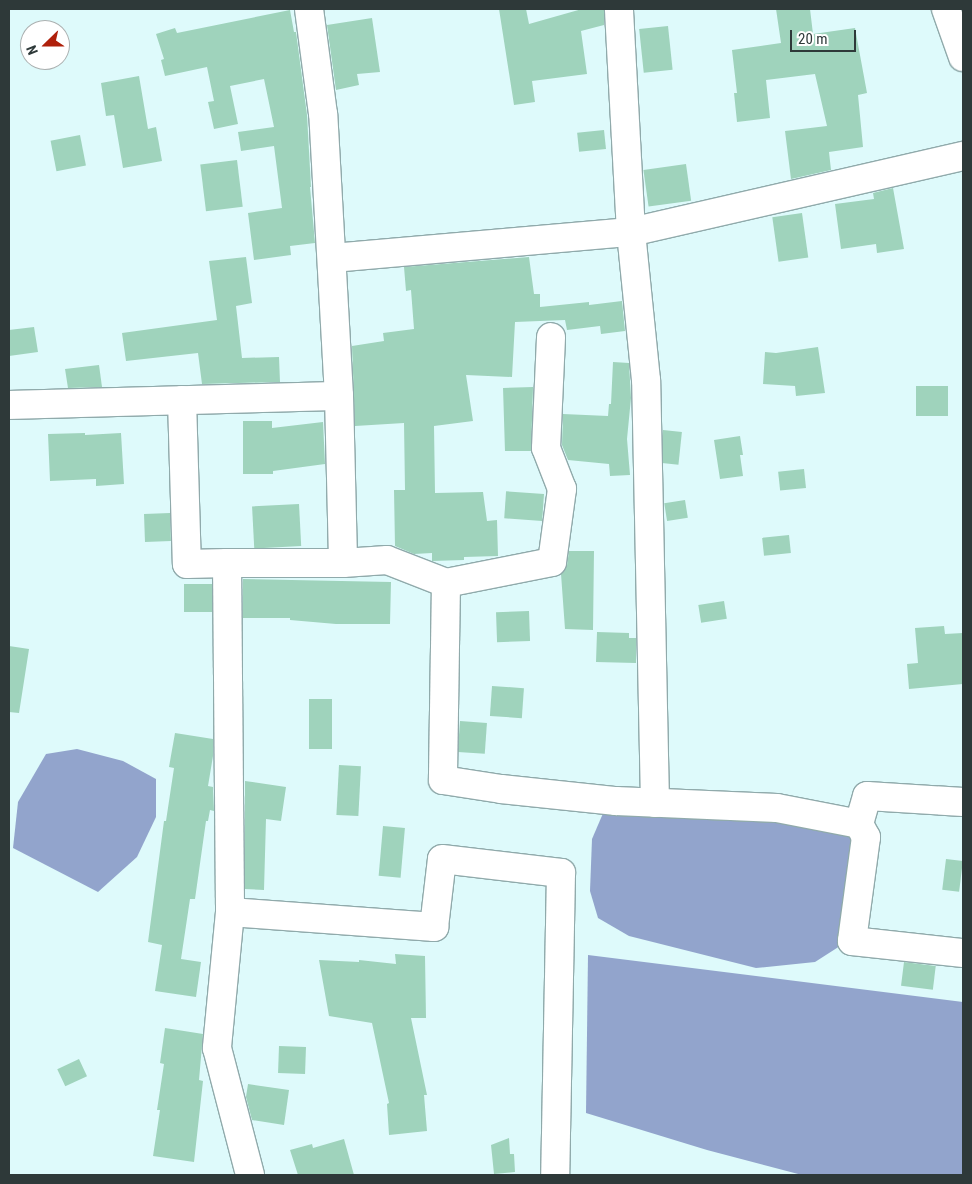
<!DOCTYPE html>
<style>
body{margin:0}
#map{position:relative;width:972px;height:1184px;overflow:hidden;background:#defafb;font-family:"Roboto Condensed",sans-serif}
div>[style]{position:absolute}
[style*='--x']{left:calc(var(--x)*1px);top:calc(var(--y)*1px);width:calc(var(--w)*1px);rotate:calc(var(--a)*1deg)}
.water>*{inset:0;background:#92a4cc}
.building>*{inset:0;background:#9fd3bc;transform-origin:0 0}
.roads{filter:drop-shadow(1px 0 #90aaab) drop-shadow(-1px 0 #90aaab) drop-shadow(0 1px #90aaab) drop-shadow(0 -1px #90aaab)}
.minor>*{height:28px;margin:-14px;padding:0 14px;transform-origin:14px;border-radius:14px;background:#fff}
span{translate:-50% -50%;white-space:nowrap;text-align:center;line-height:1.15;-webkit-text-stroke:4.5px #fff;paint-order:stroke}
.frame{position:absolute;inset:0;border:10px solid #2e3939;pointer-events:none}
.north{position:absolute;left:20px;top:20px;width:50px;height:50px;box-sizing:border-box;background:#fff;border:1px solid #abb0b0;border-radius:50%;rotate:248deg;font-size:14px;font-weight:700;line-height:20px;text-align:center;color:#2e3939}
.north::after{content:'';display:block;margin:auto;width:18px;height:22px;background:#af200b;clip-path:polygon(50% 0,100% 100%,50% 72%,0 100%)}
.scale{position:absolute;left:790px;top:30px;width:66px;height:22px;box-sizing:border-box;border:2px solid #2e3939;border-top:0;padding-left:6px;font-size:15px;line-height:18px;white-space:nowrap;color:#2e3939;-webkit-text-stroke:4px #fff;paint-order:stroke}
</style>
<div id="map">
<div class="water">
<i style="clip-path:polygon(77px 749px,123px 761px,156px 779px,156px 817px,137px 857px,98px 892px,13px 848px,18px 802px,46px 754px)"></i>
<i style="clip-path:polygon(604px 811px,768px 815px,857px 838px,840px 946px,815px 962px,756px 968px,629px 936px,598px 918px,590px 891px,592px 839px)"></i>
<i style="clip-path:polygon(588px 955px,963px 1002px,963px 1175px,802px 1175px,707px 1150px,586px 1113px)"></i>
</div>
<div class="building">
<i style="clip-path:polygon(499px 9px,526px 9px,529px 24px,582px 9px,604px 9px,604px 25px,581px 31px,587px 74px,532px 81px,535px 102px,514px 105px)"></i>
<i style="clip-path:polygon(776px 9px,810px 9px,813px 34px,855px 28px,867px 93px,858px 95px,863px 147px,829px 152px,831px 170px,791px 179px,785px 131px,827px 126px,815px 74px,766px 80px,770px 118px,737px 122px,734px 93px,737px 93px,732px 50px,781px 43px)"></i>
<i style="clip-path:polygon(290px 10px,294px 32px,296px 32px,307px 115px,311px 187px,310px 187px,315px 243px,290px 246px,291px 255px,254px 260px,248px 213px,282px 208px,274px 146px,241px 151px,238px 132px,274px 127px,264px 79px,230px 86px,238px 124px,214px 129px,208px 102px,214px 101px,207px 67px,165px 76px,161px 60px,164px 59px,156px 34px,175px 28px,177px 33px)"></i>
<i style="clip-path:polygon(372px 18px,380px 72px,357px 74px,359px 85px,336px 90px,327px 25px)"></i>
<i style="left:668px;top:26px;width:44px;height:29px;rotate:84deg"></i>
<i style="clip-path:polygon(139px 76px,148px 129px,156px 127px,162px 161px,123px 168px,114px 115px,106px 116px,101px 83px)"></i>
<i style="left:604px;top:130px;width:19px;height:27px;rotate:84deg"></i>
<i style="left:80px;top:135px;width:31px;height:30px;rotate:79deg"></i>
<i style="left:237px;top:160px;width:47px;height:37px;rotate:83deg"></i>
<i style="left:686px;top:164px;width:37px;height:43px;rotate:82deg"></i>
<i style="clip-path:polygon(893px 188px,904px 249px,877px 253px,876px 244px,841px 249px,835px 204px,874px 199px,873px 193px)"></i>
<i style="left:802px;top:213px;width:45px;height:30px;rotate:82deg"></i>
<i style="clip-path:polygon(246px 257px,252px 303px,236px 306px,242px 358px,279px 357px,280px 382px,202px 384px,198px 353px,126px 361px,122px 333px,217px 320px,209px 261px)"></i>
<i style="clip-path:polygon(529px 257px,534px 294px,540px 294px,540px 307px,589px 302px,589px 305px,622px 301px,625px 331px,601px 334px,600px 326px,567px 330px,565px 320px,515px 322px,512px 377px,466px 375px,473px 421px,434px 426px,435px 493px,483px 492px,487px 521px,497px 520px,498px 556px,464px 557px,464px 560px,432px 561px,432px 553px,414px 554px,395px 546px,394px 490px,405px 490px,404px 423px,355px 426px,352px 346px,384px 341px,383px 333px,414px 329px,411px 290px,406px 291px,404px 267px)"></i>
<i style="clip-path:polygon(34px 327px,38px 352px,9px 356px,9px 330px)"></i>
<i style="clip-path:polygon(818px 347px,825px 393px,796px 396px,795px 386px,763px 384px,765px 352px,776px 353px)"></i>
<i style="clip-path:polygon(613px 362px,629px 363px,631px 398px,627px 439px,630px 475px,610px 476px,609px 464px,568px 460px,562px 445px,563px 414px,608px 416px,609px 404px,611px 404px)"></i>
<i style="clip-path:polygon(99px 365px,102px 387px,68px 388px,65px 369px)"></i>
<i style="left:916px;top:386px;width:32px;height:30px"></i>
<i style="clip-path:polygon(533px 387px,531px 451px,505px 451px,503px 388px)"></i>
<i style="clip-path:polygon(243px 421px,272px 421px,272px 428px,323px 422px,325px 464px,273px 471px,273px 474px,243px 474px)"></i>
<i style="left:663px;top:430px;width:19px;height:33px;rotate:6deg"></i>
<i style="clip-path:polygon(85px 433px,85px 435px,121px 433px,124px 484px,96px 486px,96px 479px,50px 481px,48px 434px)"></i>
<i style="clip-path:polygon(740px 436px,743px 455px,740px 455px,743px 476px,720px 479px,714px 440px)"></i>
<i style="left:804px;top:469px;width:19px;height:26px;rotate:84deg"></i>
<i style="left:544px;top:494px;width:27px;height:38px;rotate:94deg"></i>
<i style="left:685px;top:500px;width:18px;height:21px;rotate:81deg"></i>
<i style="left:299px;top:504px;width:42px;height:47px;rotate:87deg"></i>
<i style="left:170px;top:513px;width:28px;height:26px;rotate:88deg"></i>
<i style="left:789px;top:535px;width:18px;height:27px;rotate:84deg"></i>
<i style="clip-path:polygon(569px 551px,594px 551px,593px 630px,565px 629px,561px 574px,567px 565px)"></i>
<i style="clip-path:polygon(243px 579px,391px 582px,390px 624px,336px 624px,290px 620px,290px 618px,243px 618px)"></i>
<i style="left:212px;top:584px;width:28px;height:28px;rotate:90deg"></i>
<i style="left:724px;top:601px;width:18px;height:26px;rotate:81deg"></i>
<i style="left:529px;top:611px;width:30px;height:33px;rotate:88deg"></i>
<i style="clip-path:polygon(944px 626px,945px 634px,963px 633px,963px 684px,909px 689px,907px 664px,918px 663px,915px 628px)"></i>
<i style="clip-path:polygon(597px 632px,629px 633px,629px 638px,636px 638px,636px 663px,596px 662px)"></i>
<i style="clip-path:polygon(9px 646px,29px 649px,19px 713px,9px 712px)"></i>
<i style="left:492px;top:686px;width:32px;height:30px;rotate:4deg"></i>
<i style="left:309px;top:699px;width:23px;height:50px"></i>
<i style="left:460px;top:721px;width:27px;height:31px;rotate:4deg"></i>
<i style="clip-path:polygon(175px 733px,213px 739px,213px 756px,208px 786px,213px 787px,214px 811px,210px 810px,208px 821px,206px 821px,195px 899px,190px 899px,181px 959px,201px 962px,196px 997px,155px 991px,162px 945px,148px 942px,164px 821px,166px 821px,174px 768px,169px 767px)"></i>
<i style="left:339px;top:765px;width:22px;height:50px;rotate:3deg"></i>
<i style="clip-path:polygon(245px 781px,286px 787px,281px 821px,266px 819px,264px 890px,245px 889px)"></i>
<i style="left:383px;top:826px;width:22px;height:50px;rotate:5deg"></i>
<i style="left:946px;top:859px;width:17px;height:31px;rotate:7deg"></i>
<i style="clip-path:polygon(395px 954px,425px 956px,426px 1018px,411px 1018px,427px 1095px,424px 1095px,427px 1131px,389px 1135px,387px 1104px,389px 1103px,372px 1023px,329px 1016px,319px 960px,359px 962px,359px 960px,396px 964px)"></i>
<i style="left:904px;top:962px;width:32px;height:24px;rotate:7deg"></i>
<i style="clip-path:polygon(165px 1028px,203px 1034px,199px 1080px,203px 1081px,194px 1162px,153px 1156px,160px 1110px,157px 1110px,164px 1064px,160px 1063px)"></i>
<i style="left:279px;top:1046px;width:27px;height:27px;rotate:2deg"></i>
<i style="left:79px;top:1059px;width:19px;height:24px;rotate:65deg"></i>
<i style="clip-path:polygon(248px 1084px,289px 1090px,284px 1125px,252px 1120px,246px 1097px)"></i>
<i style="clip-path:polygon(509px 1138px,510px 1154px,514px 1154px,515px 1172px,494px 1174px,491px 1145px)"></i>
<i style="clip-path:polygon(344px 1139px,354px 1175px,298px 1175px,290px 1150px,312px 1144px,313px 1148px)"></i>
</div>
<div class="roads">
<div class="minor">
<i style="--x:946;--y:9;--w:51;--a:70.5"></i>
<i style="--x:332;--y:258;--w:300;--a:-5"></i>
<i style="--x:631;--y:232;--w:223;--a:-93.1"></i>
<i style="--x:339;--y:396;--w:167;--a:88.6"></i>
<i style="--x:343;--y:563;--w:44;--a:-3.9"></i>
<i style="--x:387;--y:560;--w:63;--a:21.3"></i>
<i style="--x:446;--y:583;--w:197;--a:90.9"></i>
<i style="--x:443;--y:780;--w:59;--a:8.8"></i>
<i style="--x:501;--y:789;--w:116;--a:6"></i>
<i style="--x:616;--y:801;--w:161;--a:2.5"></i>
<i style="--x:777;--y:808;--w:84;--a:11"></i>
<i style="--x:182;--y:400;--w:164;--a:88.3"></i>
<i style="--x:187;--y:564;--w:40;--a:-1.4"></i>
<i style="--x:227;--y:563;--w:349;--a:89.5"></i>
<i style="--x:230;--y:912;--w:205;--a:4.2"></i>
<i style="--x:434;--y:927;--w:68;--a:-83.3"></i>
<i style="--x:442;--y:859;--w:120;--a:6.7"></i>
<i style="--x:561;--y:873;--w:302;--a:91.1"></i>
<i style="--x:9;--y:405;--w:330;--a:-1.6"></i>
<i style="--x:339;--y:396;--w:282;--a:-93.2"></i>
<i style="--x:323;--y:114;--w:106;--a:-97.6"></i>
<i style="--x:227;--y:563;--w:116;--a:0"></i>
<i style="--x:446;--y:583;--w:108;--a:-11.2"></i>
<i style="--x:552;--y:562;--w:74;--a:-82.2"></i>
<i style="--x:562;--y:489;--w:44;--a:-111.3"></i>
<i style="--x:546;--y:448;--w:111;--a:-87.4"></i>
<i style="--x:963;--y:802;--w:96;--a:-176.4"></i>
<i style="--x:867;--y:796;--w:29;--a:106"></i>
<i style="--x:859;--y:824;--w:15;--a:62"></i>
<i style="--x:866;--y:837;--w:105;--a:97.7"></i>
<i style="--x:852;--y:941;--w:112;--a:6.2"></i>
<i style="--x:655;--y:803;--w:423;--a:-91.2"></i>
<i style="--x:646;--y:380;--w:149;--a:-95.8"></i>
<i style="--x:631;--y:232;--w:341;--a:-12.9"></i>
<i style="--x:230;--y:912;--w:137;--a:95.5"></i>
<i style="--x:217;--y:1048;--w:131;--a:75.4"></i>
</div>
</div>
<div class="frame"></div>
<div class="north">N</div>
<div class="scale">20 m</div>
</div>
